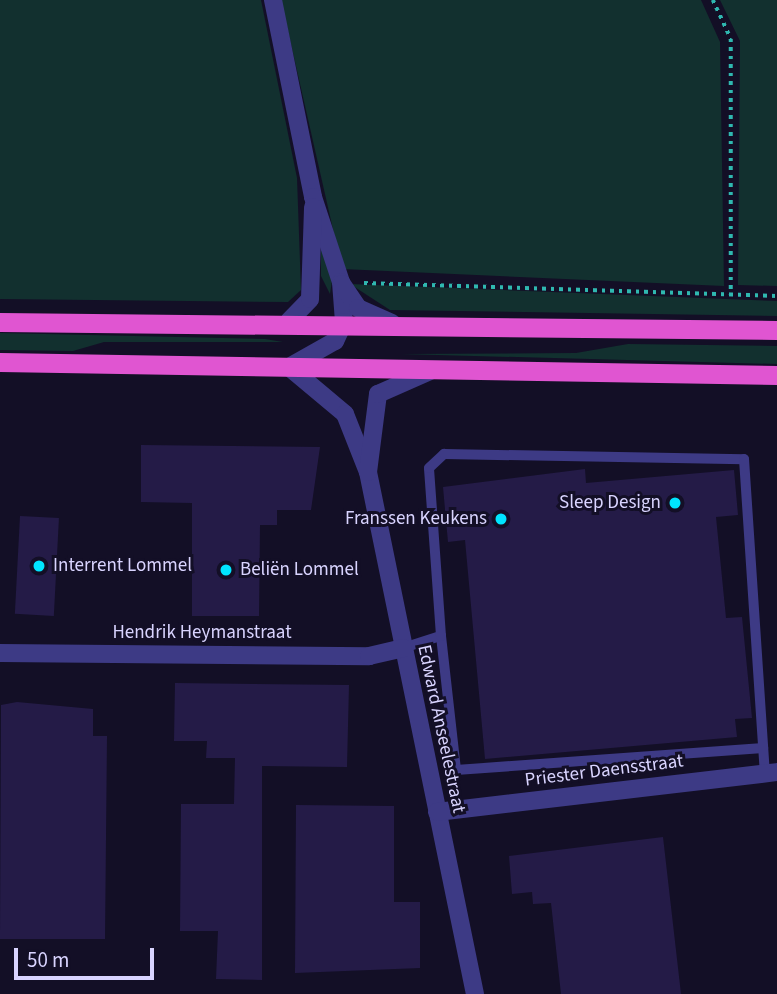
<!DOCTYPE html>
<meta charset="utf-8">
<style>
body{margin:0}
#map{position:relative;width:777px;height:994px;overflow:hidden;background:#130f26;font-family:"Source Sans 3",sans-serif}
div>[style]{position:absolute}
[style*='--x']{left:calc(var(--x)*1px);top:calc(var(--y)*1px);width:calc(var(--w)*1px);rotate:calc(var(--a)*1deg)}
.green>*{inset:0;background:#12302f}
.building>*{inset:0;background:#241b47;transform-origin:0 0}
.path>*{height:3.5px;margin-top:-1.75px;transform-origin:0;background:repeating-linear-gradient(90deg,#2fb8b0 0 3.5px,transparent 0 8.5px)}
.service>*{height:10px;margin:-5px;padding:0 5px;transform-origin:5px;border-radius:5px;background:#3d3a85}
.minor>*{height:18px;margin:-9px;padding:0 9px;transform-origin:9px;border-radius:9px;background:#3d3a85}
.trunk>*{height:19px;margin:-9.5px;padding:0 9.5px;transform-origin:9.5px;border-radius:9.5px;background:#e055d1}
.dots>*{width:19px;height:19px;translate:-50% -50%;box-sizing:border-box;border:4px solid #130f26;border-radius:50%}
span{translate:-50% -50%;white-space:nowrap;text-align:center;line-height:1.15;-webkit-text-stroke:6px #130f26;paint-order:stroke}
.poi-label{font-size:19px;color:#d9d4ff}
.right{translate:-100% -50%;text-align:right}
.left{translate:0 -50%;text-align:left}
.street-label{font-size:19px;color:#d9d4ff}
.scale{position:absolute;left:14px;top:948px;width:140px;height:32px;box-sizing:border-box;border:4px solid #d9d4ff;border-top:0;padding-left:9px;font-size:21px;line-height:24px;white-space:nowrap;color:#d9d4ff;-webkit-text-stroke:5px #130f26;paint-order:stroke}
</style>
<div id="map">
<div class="green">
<i style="clip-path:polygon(0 0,261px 0,297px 178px,301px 290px,288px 302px,0 299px)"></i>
<i style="clip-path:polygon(281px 0,701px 0,720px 42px,724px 286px,342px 269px)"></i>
<i style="clip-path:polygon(720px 0,777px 0,777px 286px,738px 285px,740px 41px)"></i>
<i style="clip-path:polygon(321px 242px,333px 274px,330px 294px,321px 276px)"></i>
<i style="clip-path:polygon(350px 284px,777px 301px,777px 316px,390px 310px)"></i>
<i style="clip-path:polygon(0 333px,265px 339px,283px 342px,104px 342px,73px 351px,0 350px)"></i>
<i style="clip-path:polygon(628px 344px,777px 346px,777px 364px,401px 354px,576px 353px)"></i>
</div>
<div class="building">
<i style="clip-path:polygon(141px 445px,320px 447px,311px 510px,277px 510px,277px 525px,260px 525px,259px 616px,192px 616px,192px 503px,141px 502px)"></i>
<i style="clip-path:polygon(585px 469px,586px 483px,734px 470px,738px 515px,716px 517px,726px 618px,742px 617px,752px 718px,735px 719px,737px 737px,485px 759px,465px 540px,448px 542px,443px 487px)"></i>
<i style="left:20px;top:516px;width:39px;height:98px;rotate:3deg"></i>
<i style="clip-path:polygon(175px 683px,349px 685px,347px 767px,262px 766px,262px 980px,216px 979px,218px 931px,180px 931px,181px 804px,234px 804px,235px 758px,206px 758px,207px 741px,174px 741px)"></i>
<i style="clip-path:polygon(17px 702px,93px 709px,93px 736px,107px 736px,105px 939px,0 939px,1px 705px)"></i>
<i style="clip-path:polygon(296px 805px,394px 806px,394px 902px,420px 902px,420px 968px,295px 973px)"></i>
<i style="clip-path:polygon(663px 837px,681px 994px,561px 994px,551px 903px,533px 904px,532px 892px,512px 894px,509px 856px)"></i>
</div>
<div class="path">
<i style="--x:713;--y:0;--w:43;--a:65.2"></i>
<i style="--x:731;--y:39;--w:256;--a:90"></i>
<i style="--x:364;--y:283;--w:413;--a:1.8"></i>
</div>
<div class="service">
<i style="--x:441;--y:636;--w:135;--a:83.6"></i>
<i style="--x:456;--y:770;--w:308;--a:-4.1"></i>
<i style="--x:403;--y:648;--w:40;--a:-18"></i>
<i style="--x:441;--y:636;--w:168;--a:-94.1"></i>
<i style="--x:429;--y:468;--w:21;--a:-43"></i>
<i style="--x:444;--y:454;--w:300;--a:1"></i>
<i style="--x:744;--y:459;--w:316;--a:86.2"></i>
</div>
<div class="minor">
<i style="--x:273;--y:0;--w:201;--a:78.5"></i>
<i style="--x:313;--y:197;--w:89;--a:71.8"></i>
<i style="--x:341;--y:282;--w:40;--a:85.7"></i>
<i style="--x:344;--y:322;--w:21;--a:115"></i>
<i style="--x:335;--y:341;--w:53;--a:150.5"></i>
<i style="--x:289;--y:367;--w:73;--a:40"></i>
<i style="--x:345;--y:414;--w:62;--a:68.4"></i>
<i style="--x:368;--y:472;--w:533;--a:78.42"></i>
<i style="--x:342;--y:284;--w:29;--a:56"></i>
<i style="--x:358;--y:308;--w:37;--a:24"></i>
<i style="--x:289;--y:321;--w:30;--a:-46"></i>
<i style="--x:310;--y:299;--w:92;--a:-88.1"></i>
<i style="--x:368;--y:472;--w:79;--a:-82.7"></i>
<i style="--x:378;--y:394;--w:57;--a:-23.9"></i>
<i style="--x:0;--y:653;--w:369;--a:0.5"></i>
<i style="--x:369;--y:656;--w:35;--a:-13"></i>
<i style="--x:437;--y:812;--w:342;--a:-6.7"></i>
</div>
<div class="trunk">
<i style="--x:0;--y:322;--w:777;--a:0.59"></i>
<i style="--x:0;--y:362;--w:777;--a:0.96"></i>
</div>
<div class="dots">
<i style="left:675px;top:503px;background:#00e5ff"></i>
<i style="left:501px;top:519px;background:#00e5ff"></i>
<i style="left:39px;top:566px;background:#00e5ff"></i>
<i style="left:226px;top:570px;background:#00e5ff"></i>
</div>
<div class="poi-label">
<span class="right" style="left:661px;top:503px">Sleep Design</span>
<span class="right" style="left:487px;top:519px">Franssen Keukens</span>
<span class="left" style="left:53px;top:566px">Interrent Lommel</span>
<span class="left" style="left:240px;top:570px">Beliën Lommel</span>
</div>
<div class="street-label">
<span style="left:202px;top:633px">Hendrik Heymanstraat</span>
<span style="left:441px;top:729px;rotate:78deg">Edward Anseelestraat</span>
<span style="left:604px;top:771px;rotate:-7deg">Priester Daensstraat</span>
</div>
<div class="scale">50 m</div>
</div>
